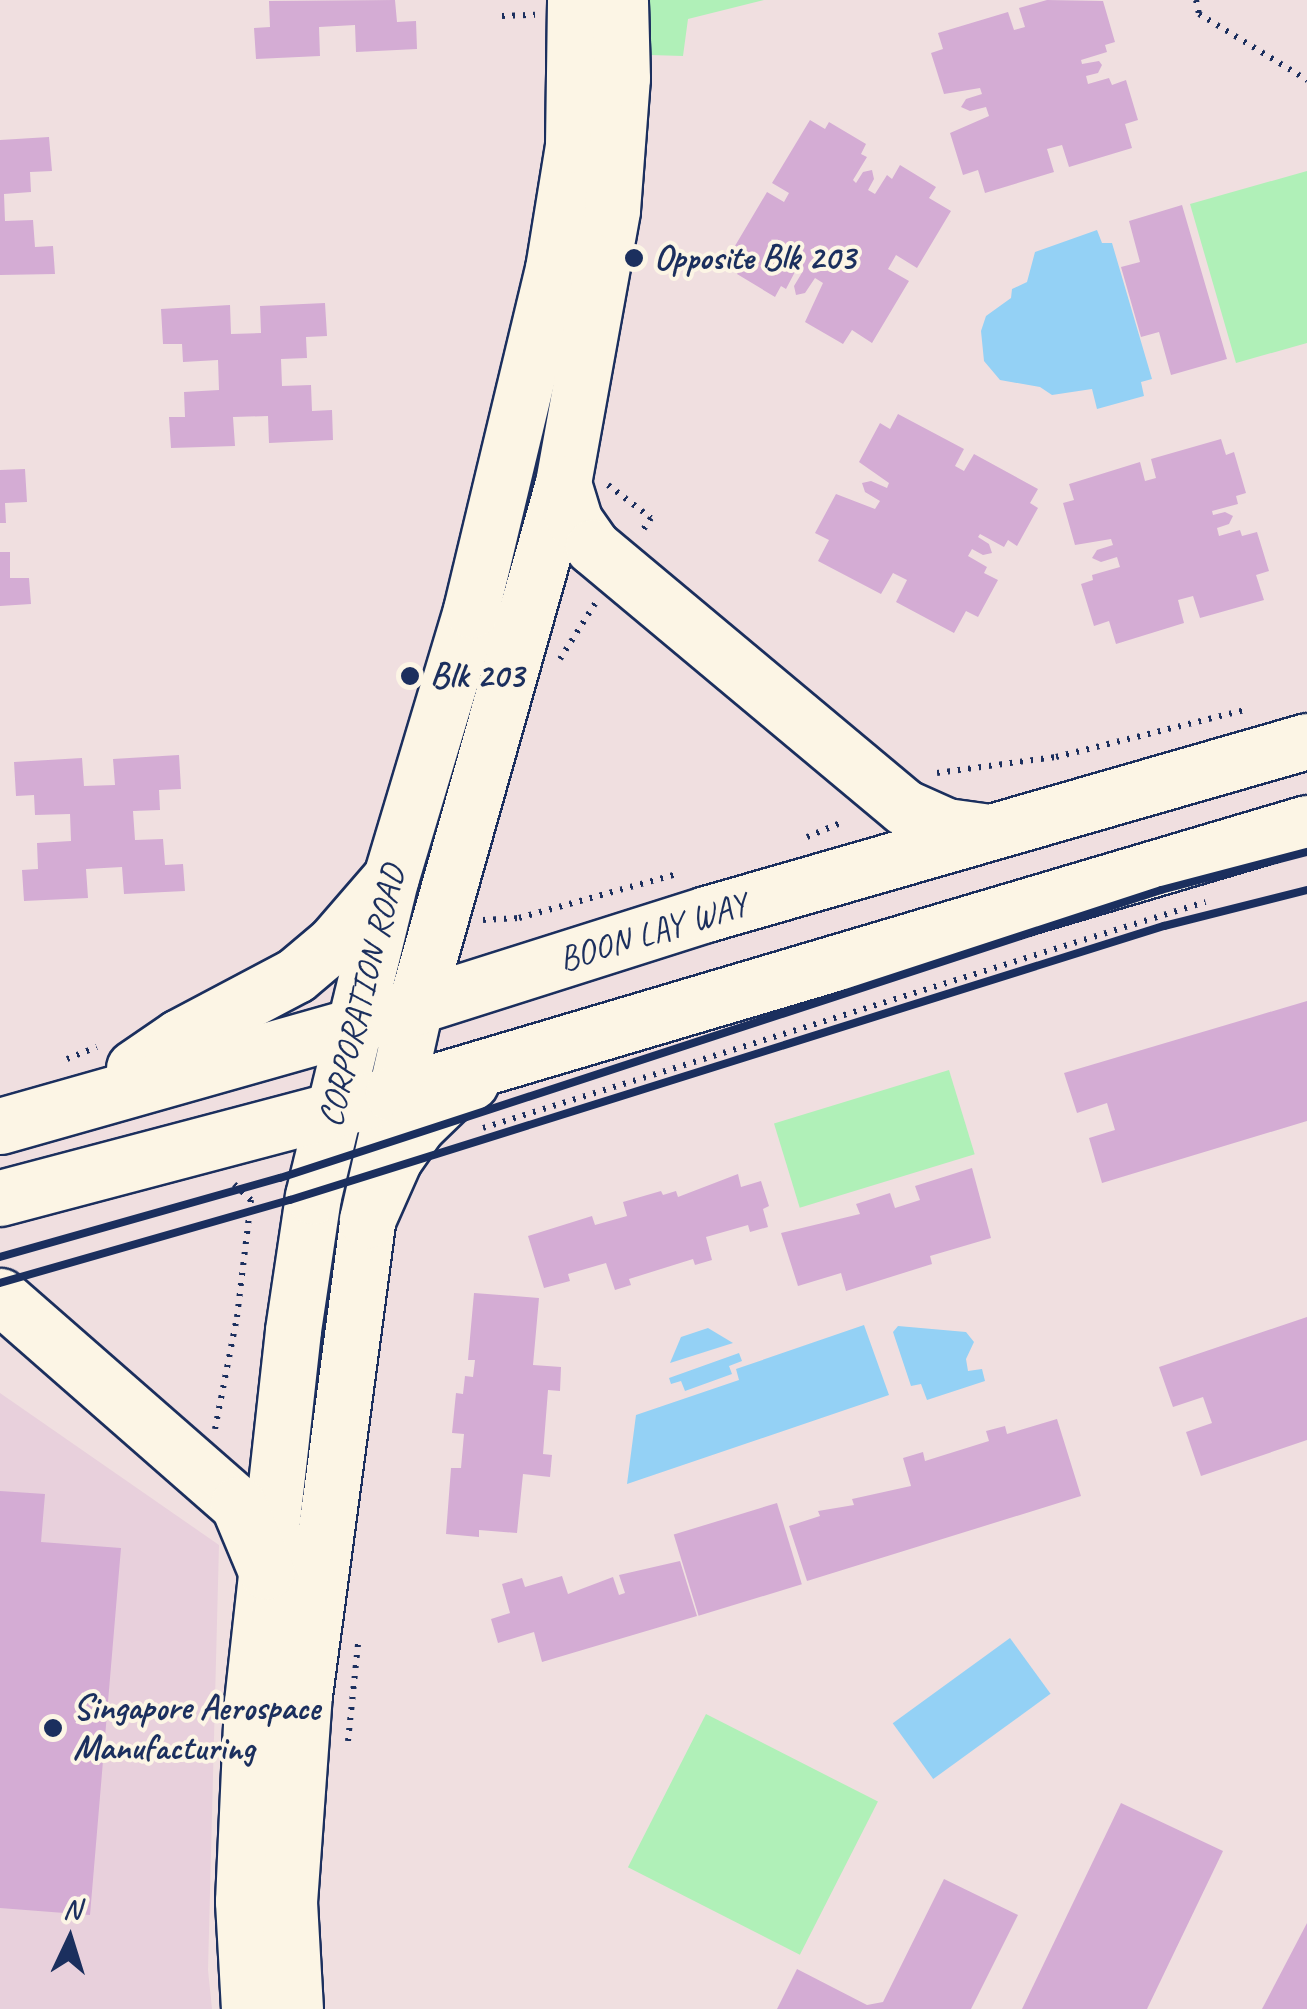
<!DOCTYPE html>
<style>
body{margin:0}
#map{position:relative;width:1307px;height:2009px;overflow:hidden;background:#f0dfe0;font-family:Caveat,sans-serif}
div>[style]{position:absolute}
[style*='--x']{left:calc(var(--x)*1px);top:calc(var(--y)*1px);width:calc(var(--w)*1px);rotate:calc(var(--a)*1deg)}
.built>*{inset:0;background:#e8d0dc}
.green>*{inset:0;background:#b0f0b8;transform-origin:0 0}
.water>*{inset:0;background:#94d1f5;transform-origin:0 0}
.building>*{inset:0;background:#d4acd4;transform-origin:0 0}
.path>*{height:6px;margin-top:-3px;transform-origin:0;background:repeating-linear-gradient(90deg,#1b2f5e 0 2.5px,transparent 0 10.5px)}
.roads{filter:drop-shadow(2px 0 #1b2f5e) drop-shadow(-2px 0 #1b2f5e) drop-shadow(0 2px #1b2f5e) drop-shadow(0 -2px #1b2f5e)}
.secondary>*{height:55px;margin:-27.5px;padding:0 27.5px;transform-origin:27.5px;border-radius:27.5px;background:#fcf5e5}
.primary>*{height:55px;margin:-27.5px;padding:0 27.5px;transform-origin:27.5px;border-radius:27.5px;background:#fcf5e5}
.rail>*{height:8px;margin:-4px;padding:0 4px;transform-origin:4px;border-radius:4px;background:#1b2f5e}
.dots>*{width:28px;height:28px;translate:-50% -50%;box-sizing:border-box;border:5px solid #fcf5e5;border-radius:50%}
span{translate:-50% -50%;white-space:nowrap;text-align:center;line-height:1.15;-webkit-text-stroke:8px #fcf5e5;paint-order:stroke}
.poi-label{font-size:35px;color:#1b2f5e;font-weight:700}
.left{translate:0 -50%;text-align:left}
.street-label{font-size:35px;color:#1b2f5e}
.north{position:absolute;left:20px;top:1889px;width:100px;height:100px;-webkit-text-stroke:8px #fcf5e5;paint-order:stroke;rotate:4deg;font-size:28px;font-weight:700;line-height:40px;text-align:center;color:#1b2f5e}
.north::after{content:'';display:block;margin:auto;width:35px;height:45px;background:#1b2f5e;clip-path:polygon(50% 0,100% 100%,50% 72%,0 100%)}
</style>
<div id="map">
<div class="built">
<i style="clip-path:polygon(0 1393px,219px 1545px,208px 1970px,212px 2009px,0 2009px)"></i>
</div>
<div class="green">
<i style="clip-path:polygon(645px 0,764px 0,688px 19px,683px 56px,650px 55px)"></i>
<i style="clip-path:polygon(1307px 171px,1307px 343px,1236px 363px,1190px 204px)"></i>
<i style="left:949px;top:1070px;width:88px;height:183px;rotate:73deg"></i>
<i style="left:706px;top:1714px;width:193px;height:172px;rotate:27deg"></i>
</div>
<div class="water">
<i style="clip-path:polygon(1097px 230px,1102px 243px,1112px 243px,1152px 379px,1141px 382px,1144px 396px,1097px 409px,1092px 389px,1052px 395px,1040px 387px,1000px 380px,984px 361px,981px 331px,986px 316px,1011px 298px,1012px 289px,1027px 282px,1035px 252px)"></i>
<i style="clip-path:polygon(864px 1325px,889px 1395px,627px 1484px,636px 1415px,739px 1380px,736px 1369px)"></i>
<i style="clip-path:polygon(898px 1326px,966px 1332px,974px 1342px,966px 1359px,968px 1371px,982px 1369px,985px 1381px,927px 1400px,921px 1384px,911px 1386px,893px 1332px)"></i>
<i style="clip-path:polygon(708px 1328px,733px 1343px,670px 1363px,681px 1337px)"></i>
<i style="clip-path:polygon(739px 1353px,742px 1361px,729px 1366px,732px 1374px,685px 1391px,681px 1381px,671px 1384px,669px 1378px)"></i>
<i style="left:1010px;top:1638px;width:69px;height:145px;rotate:54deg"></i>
</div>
<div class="building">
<i style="clip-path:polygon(395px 0,397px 22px,416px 21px,417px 49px,356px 52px,355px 25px,319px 27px,320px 56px,256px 59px,254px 28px,270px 27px,269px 1px)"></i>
<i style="clip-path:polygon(1047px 0,1103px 1px,1115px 42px,1105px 45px,1107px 52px,1081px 60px,1082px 64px,1099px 61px,1102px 65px,1098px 73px,1086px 76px,1088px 84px,1109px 78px,1112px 85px,1126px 80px,1138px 120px,1125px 124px,1132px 148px,1069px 167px,1062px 145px,1047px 149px,1054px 172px,985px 193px,978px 170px,963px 175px,950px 133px,989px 116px,986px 107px,970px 111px,961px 107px,966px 99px,982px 94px,980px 88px,944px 94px,931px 53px,943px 49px,938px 33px,1008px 12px,1014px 30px,1025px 27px,1019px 8px)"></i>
<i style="clip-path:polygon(810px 120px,825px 129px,829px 122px,866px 144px,861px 154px,867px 157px,853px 180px,856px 183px,863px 172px,872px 170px,874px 179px,868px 190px,875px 194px,887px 175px,892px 179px,900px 165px,936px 187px,929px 198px,951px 211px,917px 268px,896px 255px,888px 269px,909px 281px,872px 343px,852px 330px,843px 344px,805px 322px,823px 283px,815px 278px,805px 293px,796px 295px,794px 286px,803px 271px,797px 268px,786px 289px,781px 286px,775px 297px,737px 274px,744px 264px,729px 256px,767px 192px,784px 202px,789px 193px,772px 183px)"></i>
<i style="clip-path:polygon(49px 137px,52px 171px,30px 172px,31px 192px,4px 194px,5px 221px,33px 220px,35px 247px,53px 246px,55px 274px,0 275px,0 140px)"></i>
<i style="clip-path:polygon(1182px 205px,1227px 359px,1171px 375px,1159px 332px,1141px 337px,1121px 267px,1140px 262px,1129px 221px)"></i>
<i style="clip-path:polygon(325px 303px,327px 336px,306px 337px,307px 358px,281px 359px,282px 386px,311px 385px,312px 411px,332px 410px,333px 440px,269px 443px,268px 416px,233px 417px,235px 446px,171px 448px,169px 417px,185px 417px,184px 392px,219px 390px,218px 360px,183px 362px,182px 344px,163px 344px,161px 309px,230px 305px,231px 334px,261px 333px,260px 306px)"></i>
<i style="clip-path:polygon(898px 414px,964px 449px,955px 466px,964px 471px,974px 454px,1038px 489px,1030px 503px,1038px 508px,1017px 546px,1008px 540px,1004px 547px,980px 534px,978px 537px,989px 544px,992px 553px,983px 555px,972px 549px,968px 556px,987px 567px,984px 573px,998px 580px,978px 617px,966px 611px,954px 633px,896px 602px,907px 580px,893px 573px,881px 594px,818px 561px,829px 540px,815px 533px,836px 494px,875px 509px,880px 501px,865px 492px,862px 483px,871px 481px,887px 488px,889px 483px,859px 462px,880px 423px,890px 429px)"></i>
<i style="clip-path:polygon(1221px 439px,1226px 455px,1234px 452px,1246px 493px,1236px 496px,1238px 504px,1212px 511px,1213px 515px,1225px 512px,1233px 516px,1229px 524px,1217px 528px,1219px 536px,1240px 530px,1242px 536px,1257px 532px,1269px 571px,1256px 575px,1264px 600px,1200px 618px,1193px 596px,1178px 600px,1184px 623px,1116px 644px,1109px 621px,1094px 626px,1081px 584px,1093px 580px,1092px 575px,1120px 567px,1117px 557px,1101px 562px,1092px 558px,1097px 550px,1113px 545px,1111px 539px,1075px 545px,1063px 503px,1074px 500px,1069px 484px,1140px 462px,1145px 481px,1156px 478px,1151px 459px)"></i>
<i style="clip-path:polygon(25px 469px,27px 502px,5px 503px,6px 523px,0 523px,0 470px)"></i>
<i style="clip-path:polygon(0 552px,10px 552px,10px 578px,29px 578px,31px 604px,0 606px)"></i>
<i style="clip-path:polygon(179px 755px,181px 789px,159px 790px,160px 810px,133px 811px,135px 840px,163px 839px,165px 865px,183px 864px,185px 891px,124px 894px,122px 867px,86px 869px,88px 898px,24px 901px,22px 870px,38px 869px,37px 843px,71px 841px,70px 814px,35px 815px,34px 795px,16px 796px,14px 762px,82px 758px,84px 786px,115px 785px,113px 759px)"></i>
<i style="clip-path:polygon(1307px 1001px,1307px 1121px,1102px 1183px,1089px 1138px,1115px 1130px,1107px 1103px,1077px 1113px,1064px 1073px)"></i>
<i style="clip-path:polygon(972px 1168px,991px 1238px,930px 1256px,932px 1264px,846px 1291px,841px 1273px,798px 1286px,781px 1233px,860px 1214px,856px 1204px,890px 1193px,895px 1208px,920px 1200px,915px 1186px)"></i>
<i style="clip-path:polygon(738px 1174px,741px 1187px,761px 1181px,769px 1206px,763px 1209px,768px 1227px,750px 1232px,748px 1225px,706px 1237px,712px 1260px,695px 1265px,693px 1259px,629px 1279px,631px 1285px,615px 1290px,606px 1263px,568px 1274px,570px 1281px,544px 1288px,528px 1236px,592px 1216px,595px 1225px,627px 1216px,623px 1202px,661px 1191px,663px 1195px,676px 1191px,678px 1197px)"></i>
<i style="clip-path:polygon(474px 1293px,539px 1298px,533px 1365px,561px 1367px,560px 1391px,548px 1390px,543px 1454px,552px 1455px,550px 1477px,523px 1474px,517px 1533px,479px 1530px,479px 1537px,446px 1534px,451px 1468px,461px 1468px,464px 1434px,452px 1433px,456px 1393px,463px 1394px,465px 1376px,473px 1377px,475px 1360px,468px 1360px)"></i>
<i style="clip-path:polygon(1307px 1317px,1307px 1440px,1201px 1476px,1186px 1432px,1212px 1423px,1203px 1397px,1173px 1407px,1159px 1367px)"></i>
<i style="clip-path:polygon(1057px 1419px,1081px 1496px,807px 1581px,789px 1526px,820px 1516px,818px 1511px,854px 1505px,852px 1499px,911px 1486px,903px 1458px,923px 1452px,925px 1461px,989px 1441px,986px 1431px,1005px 1426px,1007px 1434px)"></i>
<i style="clip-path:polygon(0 1491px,45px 1494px,41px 1542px,121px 1548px,90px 1915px,0 1908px)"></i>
<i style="left:777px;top:1503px;width:85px;height:108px;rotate:73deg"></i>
<i style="clip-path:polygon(680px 1561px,697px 1616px,542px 1662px,534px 1632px,498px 1643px,491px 1619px,510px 1613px,502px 1584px,522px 1578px,525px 1587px,562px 1576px,568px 1594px,613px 1577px,619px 1595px,625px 1593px,619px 1575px)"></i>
<i style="clip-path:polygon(1121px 1803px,1223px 1851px,1147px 2009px,1022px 2009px)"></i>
<i style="clip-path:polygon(944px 1879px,1018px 1915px,971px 2009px,777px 2009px,797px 1969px,867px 2005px,883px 2002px)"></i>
<i style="clip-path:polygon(1307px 1923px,1307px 2009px,1262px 2009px)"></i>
</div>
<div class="path">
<i style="--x:1196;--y:0;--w:14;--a:78"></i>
<i style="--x:1199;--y:14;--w:127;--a:31.4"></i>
<i style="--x:502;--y:16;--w:33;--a:-2"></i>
<i style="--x:608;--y:485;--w:54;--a:37.5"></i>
<i style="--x:651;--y:518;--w:18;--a:124"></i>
<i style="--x:560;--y:659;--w:67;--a:-57.7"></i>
<i style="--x:937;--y:773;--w:120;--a:-7.7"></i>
<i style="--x:1056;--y:757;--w:198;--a:-14"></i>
<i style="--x:807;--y:837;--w:41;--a:-22.8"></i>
<i style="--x:483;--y:920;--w:36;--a:-3"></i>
<i style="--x:519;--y:918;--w:167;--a:-15.6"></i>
<i style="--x:67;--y:1059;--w:32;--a:-22"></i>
<i style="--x:483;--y:1128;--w:757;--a:-17.38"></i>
<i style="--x:215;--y:1429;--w:114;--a:-78.9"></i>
<i style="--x:237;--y:1317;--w:118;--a:-83.2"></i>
<i style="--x:251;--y:1200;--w:23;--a:-137"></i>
<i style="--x:348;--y:1741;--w:98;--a:-84.1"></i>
</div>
<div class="roads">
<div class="secondary">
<i style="--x:249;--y:2009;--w:108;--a:-93.2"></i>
<i style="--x:243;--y:1901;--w:199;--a:-87.4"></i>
<i style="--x:252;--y:1702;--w:374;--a:-83.7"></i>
<i style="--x:293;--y:1330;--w:135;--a:-81.5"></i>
<i style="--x:313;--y:1196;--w:328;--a:-76.3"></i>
<i style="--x:391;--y:877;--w:279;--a:-73.3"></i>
<i style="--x:471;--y:610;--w:351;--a:-76.5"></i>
<i style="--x:553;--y:269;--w:126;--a:-80.8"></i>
<i style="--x:573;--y:145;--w:145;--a:-89.2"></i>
<i style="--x:295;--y:2009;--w:107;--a:-93.2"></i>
<i style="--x:289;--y:1902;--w:208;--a:-85.9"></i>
<i style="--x:304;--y:1695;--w:479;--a:-82.4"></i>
<i style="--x:367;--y:1220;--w:218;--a:-77.3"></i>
<i style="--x:415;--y:1007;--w:544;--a:-74.23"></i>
<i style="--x:563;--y:483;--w:277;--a:-79.8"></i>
<i style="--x:612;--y:210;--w:132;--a:-85.7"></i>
<i style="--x:622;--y:78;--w:78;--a:-91.5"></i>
</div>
<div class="primary">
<i style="--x:563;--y:483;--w:39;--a:73"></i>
<i style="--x:574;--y:520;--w:33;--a:55"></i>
<i style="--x:593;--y:547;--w:405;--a:39.9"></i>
<i style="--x:904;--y:807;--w:46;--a:24.3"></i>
<i style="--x:946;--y:826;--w:44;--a:7.8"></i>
<i style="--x:134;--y:1068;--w:55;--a:-34.6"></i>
<i style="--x:179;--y:1037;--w:132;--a:-27.9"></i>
<i style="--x:296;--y:975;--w:50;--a:-40.1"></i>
<i style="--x:334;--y:943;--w:87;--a:-49.2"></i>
<i style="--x:0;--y:1126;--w:367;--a:-15.8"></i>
<i style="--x:353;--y:1026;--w:370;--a:-17.6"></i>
<i style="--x:706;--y:914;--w:625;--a:-16.06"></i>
<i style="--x:0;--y:1198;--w:407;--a:-14.8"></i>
<i style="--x:393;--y:1094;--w:953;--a:-16.52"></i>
<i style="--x:367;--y:1220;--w:67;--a:-66.1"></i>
<i style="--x:394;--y:1159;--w:39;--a:-55"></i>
<i style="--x:416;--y:1127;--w:43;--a:-44.1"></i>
<i style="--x:447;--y:1097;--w:28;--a:-32"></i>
<i style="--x:0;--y:1296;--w:316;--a:41.2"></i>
<i style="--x:238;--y:1504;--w:73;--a:67.3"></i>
</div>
</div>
<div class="rail">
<i style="--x:0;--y:1257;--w:291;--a:-15.8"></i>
<i style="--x:280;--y:1178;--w:927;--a:-18.1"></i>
<i style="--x:1161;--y:890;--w:151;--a:-14.6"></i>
<i style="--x:0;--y:1283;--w:302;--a:-16"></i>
<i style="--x:290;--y:1200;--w:916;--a:-17.41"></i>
<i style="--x:1164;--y:926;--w:147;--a:-14.1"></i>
</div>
<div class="dots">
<i style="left:634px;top:258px;background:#1b2f5e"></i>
<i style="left:410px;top:676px;background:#1b2f5e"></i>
<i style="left:53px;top:1728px;background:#1b2f5e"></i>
</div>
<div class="poi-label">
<span class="left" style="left:654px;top:258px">Opposite Blk 203</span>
<span class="left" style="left:430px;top:676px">Blk 203</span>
<span class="left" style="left:73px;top:1728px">Singapore Aerospace<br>Manufacturing</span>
</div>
<div class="street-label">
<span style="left:653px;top:932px;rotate:-17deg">BOON LAY WAY</span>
<span style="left:362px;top:996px;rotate:-76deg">CORPORATION ROAD</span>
</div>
<div class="north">N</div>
</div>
